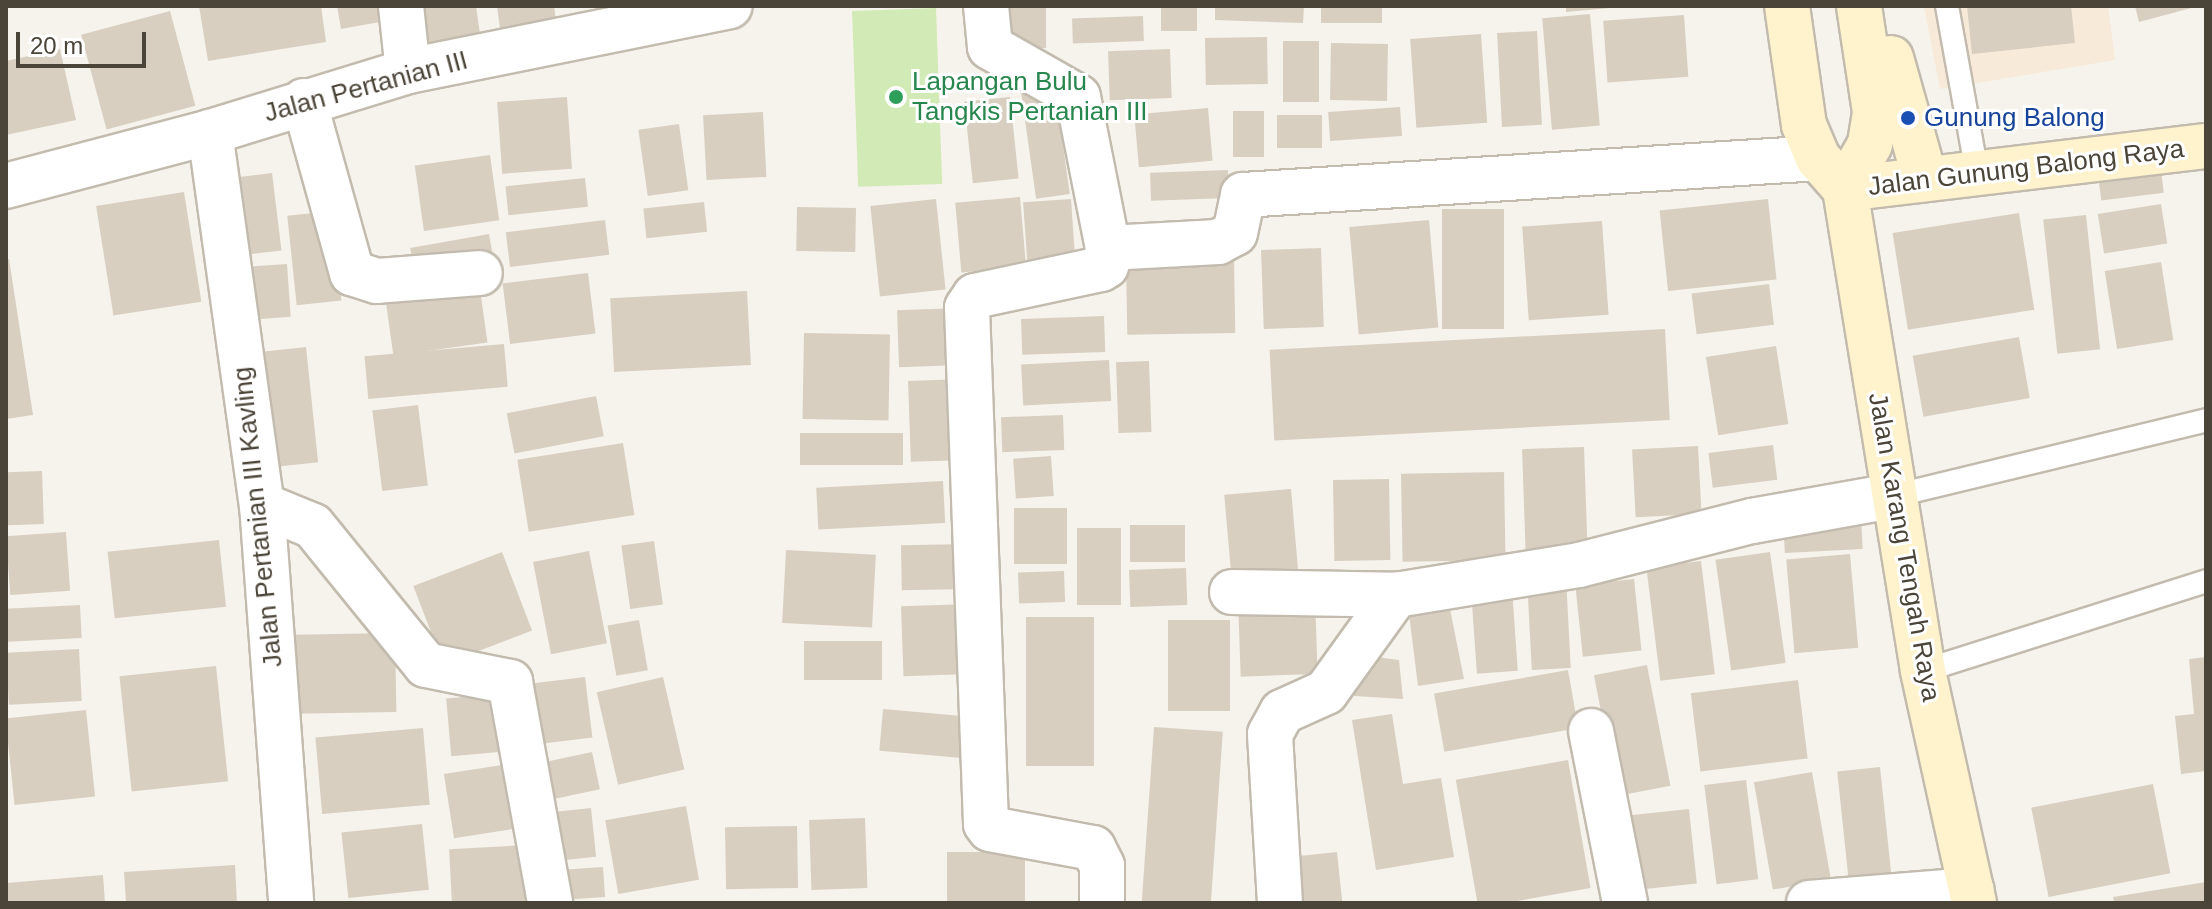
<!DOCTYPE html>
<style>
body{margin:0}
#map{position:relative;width:2212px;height:909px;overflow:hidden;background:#f6f3ec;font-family:Arial,sans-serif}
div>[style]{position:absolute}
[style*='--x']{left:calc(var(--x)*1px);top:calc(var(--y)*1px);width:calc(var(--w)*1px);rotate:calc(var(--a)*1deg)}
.commercial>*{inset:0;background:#f7ead8}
.green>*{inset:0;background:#d2eab5;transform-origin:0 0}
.building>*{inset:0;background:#d8cfc1;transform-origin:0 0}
.roads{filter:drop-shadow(2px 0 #c2bbae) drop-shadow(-2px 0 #c2bbae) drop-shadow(0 2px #c2bbae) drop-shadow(0 -2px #c2bbae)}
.lane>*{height:22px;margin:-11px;padding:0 11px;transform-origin:11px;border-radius:11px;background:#fff}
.street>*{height:44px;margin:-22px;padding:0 22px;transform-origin:22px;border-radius:22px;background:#fff}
.secondary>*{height:44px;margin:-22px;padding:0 22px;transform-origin:22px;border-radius:22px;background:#fff3cd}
.dots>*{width:22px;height:22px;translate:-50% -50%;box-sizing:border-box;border:4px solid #fff;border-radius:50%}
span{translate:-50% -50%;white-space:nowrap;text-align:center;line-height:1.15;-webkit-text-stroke:6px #fff;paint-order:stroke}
.leisure-label{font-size:26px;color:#27864d}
.left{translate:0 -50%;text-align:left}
.street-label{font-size:26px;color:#4b4439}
.transit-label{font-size:26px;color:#164399}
.frame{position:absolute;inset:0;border:8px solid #4b4439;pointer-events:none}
.scale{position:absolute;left:16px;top:32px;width:130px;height:36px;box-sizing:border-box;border:4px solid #4b4439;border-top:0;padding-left:10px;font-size:24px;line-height:28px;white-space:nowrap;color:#4b4439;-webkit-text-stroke:6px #fff;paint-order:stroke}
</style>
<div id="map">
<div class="commercial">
<i style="clip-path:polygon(1924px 6px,2108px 6px,2115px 60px,1940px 89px)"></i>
</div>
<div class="green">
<i style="left:936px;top:8px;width:176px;height:84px;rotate:88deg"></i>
</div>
<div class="building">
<i style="clip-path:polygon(199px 6px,321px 6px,326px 42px,208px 61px)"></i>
<i style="clip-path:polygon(337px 6px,377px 6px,380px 22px,341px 29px)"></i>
<i style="clip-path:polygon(414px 6px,476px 6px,481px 41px,420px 49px)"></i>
<i style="clip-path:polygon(497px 6px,554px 6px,557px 28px,501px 36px)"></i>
<i style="left:1001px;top:6px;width:45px;height:42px"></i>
<i style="left:1161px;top:6px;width:36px;height:25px"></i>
<i style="clip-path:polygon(1215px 6px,1304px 6px,1303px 23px,1215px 20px)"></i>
<i style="left:1321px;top:6px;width:61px;height:17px"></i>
<i style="clip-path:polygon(1566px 6px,1610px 6px,1610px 8px,1566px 12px)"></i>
<i style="clip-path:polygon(1967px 6px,2071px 6px,2075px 43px,1972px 54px)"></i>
<i style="clip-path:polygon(2135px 6px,2195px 6px,2195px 7px,2139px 22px)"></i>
<i style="left:170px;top:11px;width:98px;height:92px;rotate:75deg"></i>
<i style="left:1590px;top:14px;width:112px;height:48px;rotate:85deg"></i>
<i style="left:1684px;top:15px;width:62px;height:81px;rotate:86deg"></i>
<i style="left:1143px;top:16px;width:25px;height:71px;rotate:88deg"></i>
<i style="left:1537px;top:31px;width:94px;height:40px;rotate:87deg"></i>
<i style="left:1481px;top:34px;width:89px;height:71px;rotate:86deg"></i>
<i style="left:1267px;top:37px;width:47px;height:62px;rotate:89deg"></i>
<i style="left:1283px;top:41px;width:36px;height:61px"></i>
<i style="left:1331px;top:43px;width:57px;height:57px;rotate:1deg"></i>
<i style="clip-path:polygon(60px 49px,76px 120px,6px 135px,6px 61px)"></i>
<i style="left:1170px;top:49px;width:49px;height:62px;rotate:88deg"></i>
<i style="left:1055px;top:89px;width:106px;height:34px;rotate:82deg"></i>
<i style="left:567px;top:97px;width:72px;height:70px;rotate:86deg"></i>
<i style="left:1010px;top:97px;width:82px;height:46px;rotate:84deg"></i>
<i style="left:1400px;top:107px;width:29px;height:72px;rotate:86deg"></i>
<i style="left:1208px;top:108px;width:53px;height:74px;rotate:85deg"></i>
<i style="left:1233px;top:111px;width:31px;height:46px"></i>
<i style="left:763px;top:112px;width:65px;height:60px;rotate:87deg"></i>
<i style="left:1277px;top:115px;width:45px;height:33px"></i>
<i style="left:679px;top:124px;width:67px;height:41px;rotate:82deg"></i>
<i style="left:2159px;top:154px;width:39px;height:63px;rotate:83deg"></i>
<i style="left:490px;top:155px;width:66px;height:76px;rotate:82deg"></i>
<i style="left:1228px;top:170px;width:28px;height:78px;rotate:88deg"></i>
<i style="left:272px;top:173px;width:78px;height:43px;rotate:83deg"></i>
<i style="left:585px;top:178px;width:29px;height:80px;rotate:84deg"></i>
<i style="left:184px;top:192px;width:111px;height:89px;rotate:81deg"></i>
<i style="left:1020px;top:197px;width:70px;height:65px;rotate:85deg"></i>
<i style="left:936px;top:199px;width:91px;height:66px;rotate:84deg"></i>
<i style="left:1071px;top:199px;width:64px;height:48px;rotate:86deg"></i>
<i style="left:1768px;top:199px;width:81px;height:109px;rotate:84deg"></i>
<i style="left:704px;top:202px;width:30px;height:61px;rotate:84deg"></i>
<i style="left:2161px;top:204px;width:40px;height:64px;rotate:81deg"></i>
<i style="left:797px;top:207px;width:59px;height:44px;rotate:1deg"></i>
<i style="left:1442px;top:209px;width:62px;height:120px"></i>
<i style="left:332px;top:211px;width:90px;height:45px;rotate:84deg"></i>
<i style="left:2019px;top:213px;width:98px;height:128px;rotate:81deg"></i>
<i style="left:2086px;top:215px;width:135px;height:43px;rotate:84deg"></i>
<i style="left:605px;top:220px;width:35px;height:100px;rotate:83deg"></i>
<i style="left:1429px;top:220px;width:108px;height:80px;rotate:85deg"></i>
<i style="left:1602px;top:221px;width:94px;height:80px;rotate:86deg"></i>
<i style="left:489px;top:234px;width:23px;height:80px;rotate:80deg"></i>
<i style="left:1321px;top:248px;width:79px;height:60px;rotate:88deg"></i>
<i style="clip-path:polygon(9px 259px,33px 415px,6px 419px,6px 260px)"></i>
<i style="left:1234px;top:259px;width:74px;height:108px;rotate:89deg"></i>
<i style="left:2161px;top:262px;width:79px;height:57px;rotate:81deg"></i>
<i style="left:287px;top:264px;width:53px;height:48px;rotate:86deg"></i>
<i style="left:588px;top:273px;width:61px;height:86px;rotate:83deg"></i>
<i style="left:479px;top:282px;width:61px;height:95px;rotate:82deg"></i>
<i style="left:1769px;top:284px;width:41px;height:78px;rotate:83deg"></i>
<i style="left:747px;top:291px;width:74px;height:137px;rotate:87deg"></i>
<i style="left:959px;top:308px;width:57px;height:62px;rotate:88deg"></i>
<i style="left:1104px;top:316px;width:36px;height:83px;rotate:88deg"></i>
<i style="left:1665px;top:329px;width:91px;height:396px;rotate:87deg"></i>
<i style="left:804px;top:333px;width:86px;height:86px;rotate:1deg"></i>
<i style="left:2019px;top:337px;width:62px;height:108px;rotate:80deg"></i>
<i style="left:504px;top:344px;width:43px;height:140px;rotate:85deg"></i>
<i style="left:1776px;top:346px;width:79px;height:71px;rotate:81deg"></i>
<i style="left:306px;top:347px;width:116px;height:42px;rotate:84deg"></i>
<i style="left:1109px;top:360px;width:41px;height:88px;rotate:87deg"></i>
<i style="left:1149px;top:361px;width:71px;height:33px;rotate:88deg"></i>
<i style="left:963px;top:379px;width:81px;height:55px;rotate:88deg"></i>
<i style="left:596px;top:396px;width:41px;height:91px;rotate:79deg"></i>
<i style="left:418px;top:405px;width:81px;height:46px;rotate:83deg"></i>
<i style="left:1063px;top:415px;width:35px;height:62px;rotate:88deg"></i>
<i style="left:903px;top:433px;width:32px;height:103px;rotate:90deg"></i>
<i style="left:623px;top:443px;width:73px;height:107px;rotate:81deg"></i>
<i style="left:1773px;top:445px;width:35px;height:65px;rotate:83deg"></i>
<i style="left:1698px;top:446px;width:68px;height:66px;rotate:87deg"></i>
<i style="left:1584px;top:447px;width:108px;height:62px;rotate:88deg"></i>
<i style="left:1051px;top:456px;width:40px;height:38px;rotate:86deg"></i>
<i style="left:42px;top:471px;width:53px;height:36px;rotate:88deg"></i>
<i style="left:1504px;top:472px;width:88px;height:103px;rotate:89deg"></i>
<i style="left:1389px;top:479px;width:81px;height:56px;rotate:89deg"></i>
<i style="left:943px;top:481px;width:42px;height:127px;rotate:87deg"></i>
<i style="left:1291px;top:489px;width:82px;height:67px;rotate:85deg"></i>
<i style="left:1014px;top:508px;width:53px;height:56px"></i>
<i style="left:1861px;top:516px;width:33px;height:78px;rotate:87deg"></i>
<i style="left:1130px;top:525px;width:55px;height:37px"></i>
<i style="left:1077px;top:528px;width:44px;height:77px"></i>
<i style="left:66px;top:532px;width:59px;height:60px;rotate:86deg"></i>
<i style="left:219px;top:540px;width:67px;height:112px;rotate:84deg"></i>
<i style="left:654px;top:541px;width:64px;height:33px;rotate:82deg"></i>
<i style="left:967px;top:544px;width:45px;height:66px;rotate:89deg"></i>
<i style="left:786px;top:550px;width:90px;height:73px;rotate:3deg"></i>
<i style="left:589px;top:551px;width:94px;height:57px;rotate:79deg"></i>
<i style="left:502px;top:552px;width:84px;height:95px;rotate:69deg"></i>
<i style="left:1770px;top:552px;width:112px;height:55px;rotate:82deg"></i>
<i style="left:1850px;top:554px;width:94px;height:64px;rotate:85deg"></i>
<i style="left:1701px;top:561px;width:114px;height:55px;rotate:83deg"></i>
<i style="left:1186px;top:568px;width:37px;height:57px;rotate:88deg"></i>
<i style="left:1064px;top:571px;width:31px;height:46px;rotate:88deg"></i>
<i style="left:1566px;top:577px;width:91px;height:39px;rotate:87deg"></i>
<i style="left:1634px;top:579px;width:72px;height:59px;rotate:84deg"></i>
<i style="left:1512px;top:588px;width:83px;height:41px;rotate:86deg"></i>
<i style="clip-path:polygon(1446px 589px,1464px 679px,1418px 686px,1407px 598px)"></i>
<i style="left:1315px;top:598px;width:76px;height:77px;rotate:88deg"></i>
<i style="left:968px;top:604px;width:70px;height:67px;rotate:88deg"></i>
<i style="left:80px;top:605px;width:33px;height:74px;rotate:87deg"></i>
<i style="left:1026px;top:617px;width:68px;height:149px"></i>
<i style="left:639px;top:620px;width:51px;height:32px;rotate:80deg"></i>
<i style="left:1168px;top:620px;width:62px;height:91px"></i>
<i style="left:395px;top:633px;width:79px;height:102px;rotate:89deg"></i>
<i style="left:804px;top:641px;width:78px;height:39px"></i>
<i style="left:79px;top:649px;width:52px;height:73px;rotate:87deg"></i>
<i style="clip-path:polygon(1354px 654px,1399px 660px,1403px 699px,1354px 696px)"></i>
<i style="clip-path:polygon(2206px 657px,2206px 771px,2181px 774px,2175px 716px,2194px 714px,2189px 659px)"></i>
<i style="left:1647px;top:665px;width:123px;height:54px;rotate:79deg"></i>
<i style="left:216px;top:666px;width:116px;height:97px;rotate:84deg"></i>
<i style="left:1568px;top:670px;width:59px;height:136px;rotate:80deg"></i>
<i style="left:585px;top:677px;width:61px;height:58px;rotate:83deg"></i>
<i style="left:663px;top:677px;width:95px;height:68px;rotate:77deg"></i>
<i style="left:1798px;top:680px;width:79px;height:108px;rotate:83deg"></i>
<i style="left:497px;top:694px;width:58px;height:51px;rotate:85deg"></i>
<i style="left:883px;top:709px;width:94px;height:42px;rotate:5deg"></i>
<i style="left:86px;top:710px;width:87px;height:81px;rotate:84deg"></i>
<i style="clip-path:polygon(1392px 714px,1403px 784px,1441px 778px,1454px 857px,1376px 870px,1352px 720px)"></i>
<i style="left:1154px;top:727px;width:69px;height:176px;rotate:4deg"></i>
<i style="left:423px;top:728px;width:77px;height:108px;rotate:85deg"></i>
<i style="left:592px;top:752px;width:38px;height:53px;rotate:78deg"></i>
<i style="left:1568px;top:760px;width:130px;height:114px;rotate:80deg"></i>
<i style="left:514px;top:763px;width:65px;height:71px;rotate:81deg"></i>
<i style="left:1880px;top:767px;width:107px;height:43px;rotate:84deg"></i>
<i style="left:1812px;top:772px;width:109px;height:59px;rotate:80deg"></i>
<i style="left:1746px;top:780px;width:100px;height:42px;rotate:83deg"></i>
<i style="left:2153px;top:784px;width:91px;height:124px;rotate:79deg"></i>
<i style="left:686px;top:806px;width:75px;height:82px;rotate:80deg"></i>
<i style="left:591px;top:808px;width:49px;height:45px;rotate:84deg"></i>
<i style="left:1689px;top:809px;width:75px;height:57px;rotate:84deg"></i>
<i style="left:865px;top:818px;width:70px;height:56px;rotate:88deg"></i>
<i style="left:422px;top:824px;width:66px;height:81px;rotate:84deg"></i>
<i style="left:797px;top:826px;width:62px;height:72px;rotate:89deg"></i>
<i style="left:528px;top:845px;width:57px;height:79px;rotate:87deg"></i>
<i style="left:947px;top:852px;width:78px;height:51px"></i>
<i style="left:1337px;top:852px;width:51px;height:42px;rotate:84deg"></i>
<i style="clip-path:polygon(235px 865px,237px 903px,126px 903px,124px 872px)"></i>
<i style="left:603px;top:867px;width:30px;height:40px;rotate:86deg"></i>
<i style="clip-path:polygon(103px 875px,105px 903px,6px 903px,6px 883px)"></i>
<i style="clip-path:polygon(2206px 882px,2206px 903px,2114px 903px,2113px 897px)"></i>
</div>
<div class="roads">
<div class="lane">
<i style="--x:1947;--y:6;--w:170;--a:79.8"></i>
<i style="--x:1893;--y:496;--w:322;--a:-13.6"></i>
<i style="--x:1923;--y:671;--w:297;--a:-17.6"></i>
</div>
<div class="street">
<i style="--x:401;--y:6;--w:65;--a:83.9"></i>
<i style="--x:986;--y:6;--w:41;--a:84.4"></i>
<i style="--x:990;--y:47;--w:101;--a:29.6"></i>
<i style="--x:1078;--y:97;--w:154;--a:78.8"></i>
<i style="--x:1108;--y:248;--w:18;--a:96"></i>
<i style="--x:1106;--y:266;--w:6;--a:149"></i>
<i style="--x:1101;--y:269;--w:129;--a:167.9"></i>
<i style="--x:975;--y:296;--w:14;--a:124"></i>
<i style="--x:967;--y:308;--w:516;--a:87.89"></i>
<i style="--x:986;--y:824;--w:6;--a:51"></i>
<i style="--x:990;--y:829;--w:105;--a:10.5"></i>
<i style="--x:1093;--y:848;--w:20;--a:63"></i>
<i style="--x:1102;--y:866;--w:37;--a:90"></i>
<i style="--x:304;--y:101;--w:179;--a:74.4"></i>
<i style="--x:352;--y:273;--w:26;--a:18"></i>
<i style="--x:377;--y:281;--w:103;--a:-4.4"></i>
<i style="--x:210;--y:132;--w:377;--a:82.1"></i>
<i style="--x:262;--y:505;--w:399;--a:85.8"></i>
<i style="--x:6;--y:186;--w:211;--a:-14.8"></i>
<i style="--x:210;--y:132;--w:207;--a:-17.1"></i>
<i style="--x:408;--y:71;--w:328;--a:-11.4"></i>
<i style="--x:1108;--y:248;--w:110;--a:-3.1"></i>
<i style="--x:1218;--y:242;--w:19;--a:-28"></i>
<i style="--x:1235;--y:233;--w:39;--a:-78"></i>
<i style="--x:1243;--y:195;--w:576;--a:-3.68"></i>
<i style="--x:262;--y:505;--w:55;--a:22.4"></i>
<i style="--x:313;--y:526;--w:179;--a:50.9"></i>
<i style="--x:426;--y:665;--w:86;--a:11.4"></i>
<i style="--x:510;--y:682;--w:225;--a:79.7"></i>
<i style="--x:1232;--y:592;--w:164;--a:1"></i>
<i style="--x:1396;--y:595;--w:185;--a:-9.3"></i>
<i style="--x:1579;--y:565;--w:179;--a:-14.3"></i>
<i style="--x:1752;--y:521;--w:143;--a:-10.1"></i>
<i style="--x:1591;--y:731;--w:175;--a:78.8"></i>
<i style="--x:1280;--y:903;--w:169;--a:-93.4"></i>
<i style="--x:1270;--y:734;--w:25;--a:-61"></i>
<i style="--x:1282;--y:712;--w:48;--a:-24.4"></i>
<i style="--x:1326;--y:692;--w:120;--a:-54.2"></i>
<i style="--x:1809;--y:903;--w:163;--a:-4.6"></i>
</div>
<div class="secondary">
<i style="--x:1787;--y:6;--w:120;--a:81.9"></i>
<i style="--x:1804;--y:125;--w:36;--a:67"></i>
<i style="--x:1818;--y:158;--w:41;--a:48.9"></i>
<i style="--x:1845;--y:189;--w:488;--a:80.8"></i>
<i style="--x:1923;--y:671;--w:238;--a:77.6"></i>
<i style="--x:1891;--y:58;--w:126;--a:74.3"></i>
<i style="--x:1845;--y:189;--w:364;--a:-6.8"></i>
<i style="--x:1845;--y:189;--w:51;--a:-60.9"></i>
<i style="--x:1870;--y:144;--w:32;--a:-81"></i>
<i style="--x:1875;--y:112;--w:107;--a:-98.6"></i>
</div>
</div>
<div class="dots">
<i style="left:896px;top:97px;background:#2e9e5b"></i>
<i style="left:1908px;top:118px;background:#1a4fb4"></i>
</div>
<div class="leisure-label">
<span class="left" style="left:912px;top:97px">Lapangan Bulu<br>Tangkis Pertanian III</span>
</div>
<div class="street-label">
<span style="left:366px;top:87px;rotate:-15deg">Jalan Pertanian III</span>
<span style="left:2026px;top:168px;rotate:-7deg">Jalan Gunung Balong Raya</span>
<span style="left:258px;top:517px;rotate:-96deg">Jalan Pertanian III Kavling</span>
<span style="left:1904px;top:547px;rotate:80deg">Jalan Karang Tengah Raya</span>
</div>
<div class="transit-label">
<span class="left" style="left:1924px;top:118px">Gunung Balong</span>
</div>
<div class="frame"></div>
<div class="scale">20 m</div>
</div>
